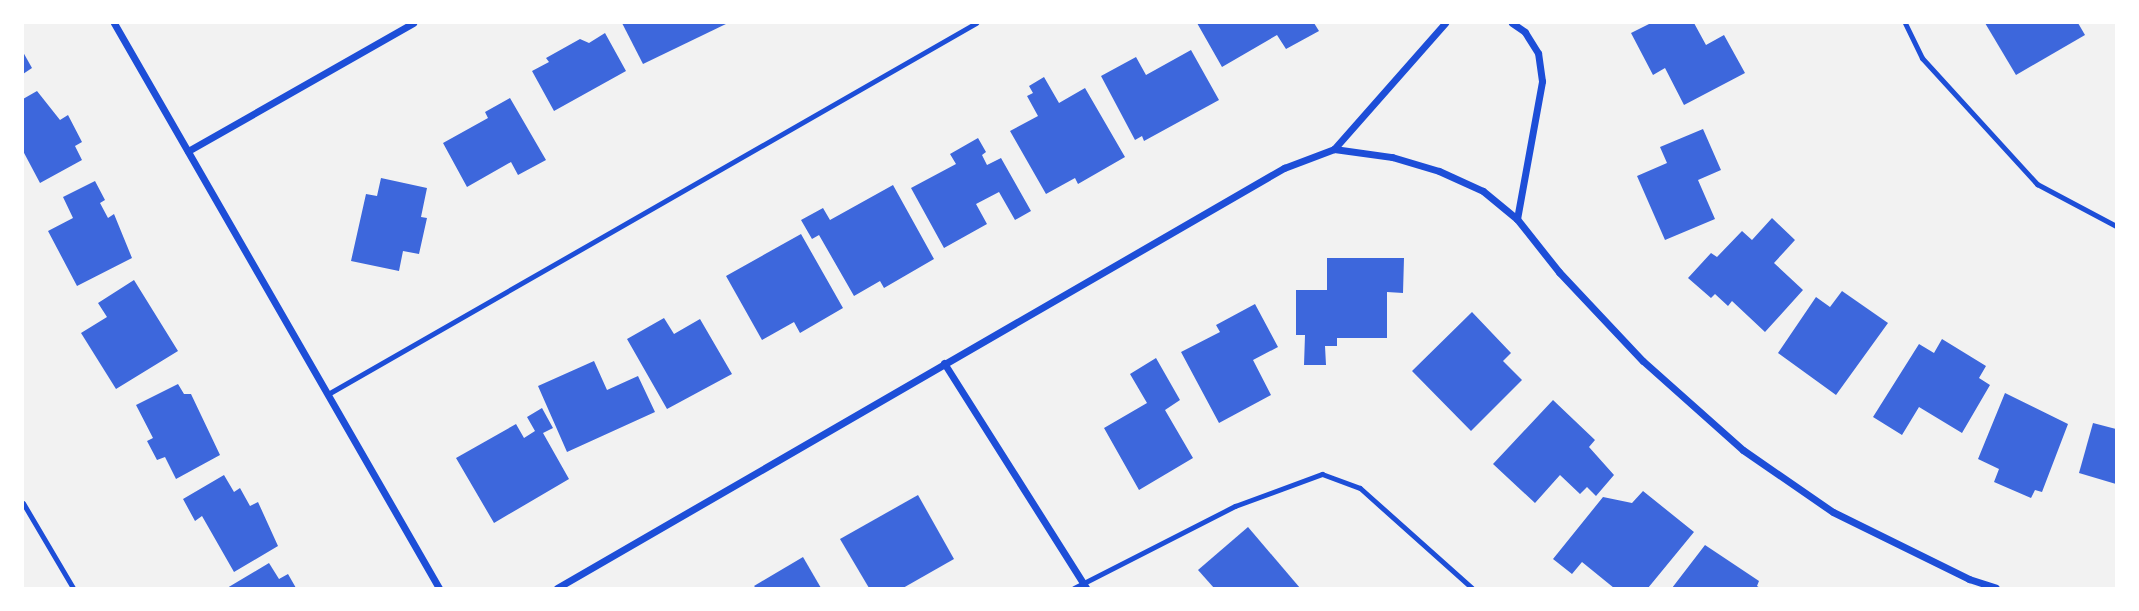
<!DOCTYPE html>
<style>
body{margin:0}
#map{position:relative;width:2139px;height:611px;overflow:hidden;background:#f2f2f2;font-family:"Noto Sans",sans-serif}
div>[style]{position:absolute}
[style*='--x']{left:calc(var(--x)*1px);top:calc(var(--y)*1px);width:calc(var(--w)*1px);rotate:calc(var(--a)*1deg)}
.building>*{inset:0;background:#3d67dc}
.service>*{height:5px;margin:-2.5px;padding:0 2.5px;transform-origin:2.5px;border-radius:2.5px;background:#1d4ed8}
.minor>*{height:7px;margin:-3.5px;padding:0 3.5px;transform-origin:3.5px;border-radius:3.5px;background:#1d4ed8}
span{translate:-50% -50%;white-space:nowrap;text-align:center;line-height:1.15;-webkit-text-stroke:7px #fff;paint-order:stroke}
.frame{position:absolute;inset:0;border:24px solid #fff;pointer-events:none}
</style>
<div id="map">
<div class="building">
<i style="clip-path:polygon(622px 23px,728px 23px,643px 64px)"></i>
<i style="clip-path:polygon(1197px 23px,1314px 23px,1319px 31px,1286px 49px,1277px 35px,1222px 67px)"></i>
<i style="clip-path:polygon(1651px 23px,1694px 23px,1706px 45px,1724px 35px,1745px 73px,1684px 105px,1665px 68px,1653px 75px,1631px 33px)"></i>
<i style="clip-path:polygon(1985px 23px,2078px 23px,2085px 35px,2016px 75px)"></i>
<i style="clip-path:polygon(605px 33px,626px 71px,554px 111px,532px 71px,549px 62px,546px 58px,580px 39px,589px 43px)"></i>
<i style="clip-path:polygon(1191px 50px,1219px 100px,1144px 141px,1142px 136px,1135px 140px,1101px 76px,1136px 57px,1146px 75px)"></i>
<i style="clip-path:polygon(23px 52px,32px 68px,23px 74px)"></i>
<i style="clip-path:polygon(1044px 77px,1059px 103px,1085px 88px,1125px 157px,1078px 184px,1075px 178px,1046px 194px,1010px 131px,1038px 116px,1027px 96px,1033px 93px,1029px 86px)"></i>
<i style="clip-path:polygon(37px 91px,60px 120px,68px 115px,82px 142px,75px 146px,82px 160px,40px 183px,23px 151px,23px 99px)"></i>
<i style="clip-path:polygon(510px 98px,546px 160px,518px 175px,511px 162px,467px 187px,443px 143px,488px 118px,485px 112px)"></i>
<i style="clip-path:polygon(1703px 129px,1721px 170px,1698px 180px,1715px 219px,1665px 240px,1637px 176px,1667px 163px,1660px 147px)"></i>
<i style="clip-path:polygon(978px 138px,986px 152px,982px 155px,987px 165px,1001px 158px,1031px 211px,1015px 220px,999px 192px,976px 204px,987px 224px,944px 248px,911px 188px,956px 164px,950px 154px)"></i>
<i style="clip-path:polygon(381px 178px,427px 188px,421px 217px,427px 218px,419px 254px,403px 251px,399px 271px,351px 261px,366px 194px,377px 196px)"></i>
<i style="clip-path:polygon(95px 181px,105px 200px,100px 203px,108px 218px,114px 214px,132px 258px,77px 286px,48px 231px,73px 218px,63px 197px)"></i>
<i style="clip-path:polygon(893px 185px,934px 259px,884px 288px,880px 281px,854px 296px,819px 235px,812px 239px,801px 220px,823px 208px,830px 220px)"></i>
<i style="clip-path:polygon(1772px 218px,1795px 240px,1774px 263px,1803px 290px,1765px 332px,1732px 301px,1728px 306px,1715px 294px,1711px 298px,1688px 278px,1711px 253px,1717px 257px,1742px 231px,1752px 240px)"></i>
<i style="clip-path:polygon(801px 234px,843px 308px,800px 333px,794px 322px,762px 340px,726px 276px)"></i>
<i style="clip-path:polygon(1327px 258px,1404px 258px,1403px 293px,1387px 292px,1387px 338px,1337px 338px,1337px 346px,1325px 346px,1326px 365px,1304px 365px,1305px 335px,1296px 335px,1296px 290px,1327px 290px)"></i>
<i style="clip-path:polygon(134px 280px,178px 351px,116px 389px,81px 333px,107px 317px,98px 303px)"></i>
<i style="clip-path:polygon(1842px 291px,1888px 323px,1836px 395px,1778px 353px,1816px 297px,1830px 307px)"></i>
<i style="clip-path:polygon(1255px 304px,1278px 347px,1253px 360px,1271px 395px,1219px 423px,1181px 352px,1220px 332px,1216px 325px)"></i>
<i style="clip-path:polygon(1472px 312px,1511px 353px,1503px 361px,1522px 380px,1471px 431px,1412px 371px)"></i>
<i style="clip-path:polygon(664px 318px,674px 334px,700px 319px,732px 374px,667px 409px,627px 339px)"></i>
<i style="clip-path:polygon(1942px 339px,1986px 366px,1979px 378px,1990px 385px,1962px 433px,1919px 407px,1902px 435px,1873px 417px,1919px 344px,1934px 353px)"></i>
<i style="clip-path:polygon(1156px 358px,1180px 400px,1165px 410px,1193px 458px,1139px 490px,1104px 428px,1147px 403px,1130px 374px)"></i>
<i style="clip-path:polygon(594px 361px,607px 390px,638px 376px,655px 412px,567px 452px,538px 386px)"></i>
<i style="clip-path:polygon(178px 384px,184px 394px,191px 394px,220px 455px,176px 479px,165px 457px,157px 460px,147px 441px,153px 438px,136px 405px)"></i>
<i style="clip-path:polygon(2005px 393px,2068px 424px,2042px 492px,2035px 490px,2031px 498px,1994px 482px,1999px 469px,1978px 459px)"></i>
<i style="clip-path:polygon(1553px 400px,1595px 440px,1589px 447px,1614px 475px,1596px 496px,1587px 487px,1580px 494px,1560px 475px,1535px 503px,1493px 464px)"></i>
<i style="clip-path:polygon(542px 408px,553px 428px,543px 433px,569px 479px,494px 523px,456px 458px,516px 424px,524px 438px,535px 431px,527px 417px)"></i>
<i style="clip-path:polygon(2093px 423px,2116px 429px,2116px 484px,2079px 473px)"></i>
<i style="clip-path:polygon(224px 475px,234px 492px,240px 488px,250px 506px,258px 502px,278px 546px,234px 572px,202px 516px,195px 521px,183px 499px)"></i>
<i style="clip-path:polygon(1643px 491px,1694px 532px,1648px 588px,1614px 588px,1582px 562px,1572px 574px,1553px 559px,1603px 497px,1632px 503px)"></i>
<i style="clip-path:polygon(918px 495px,954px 559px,903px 588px,869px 588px,840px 539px)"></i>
<i style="clip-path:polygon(1248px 527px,1300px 588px,1214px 588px,1198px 570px)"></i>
<i style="clip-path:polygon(1705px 545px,1759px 581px,1757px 586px,1760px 588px,1672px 588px)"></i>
<i style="clip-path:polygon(803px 557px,821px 588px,756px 588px,754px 586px)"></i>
<i style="clip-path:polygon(269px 563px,279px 579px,288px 574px,296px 588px,227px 588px)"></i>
</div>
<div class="service">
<i style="--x:1905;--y:23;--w:39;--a:64"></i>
<i style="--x:1922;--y:58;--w:171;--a:47.6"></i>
<i style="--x:2037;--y:184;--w:89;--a:28"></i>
<i style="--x:328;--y:394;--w:747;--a:-29.79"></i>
<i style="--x:23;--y:503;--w:99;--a:59.5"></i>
<i style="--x:1074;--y:588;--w:181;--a:-27"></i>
<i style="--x:1235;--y:506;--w:93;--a:-20.2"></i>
<i style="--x:1322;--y:474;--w:40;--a:20.2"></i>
<i style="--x:1360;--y:488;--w:150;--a:41.8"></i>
</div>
<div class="minor">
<i style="--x:114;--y:23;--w:652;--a:60.09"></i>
<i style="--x:1334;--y:149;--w:59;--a:7.9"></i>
<i style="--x:1392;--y:157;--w:49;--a:16.6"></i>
<i style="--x:1439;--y:171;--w:48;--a:24.4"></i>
<i style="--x:1483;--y:191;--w:44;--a:39.5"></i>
<i style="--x:1517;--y:219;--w:140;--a:-79.7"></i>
<i style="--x:1542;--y:81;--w:28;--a:-98"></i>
<i style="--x:1538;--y:53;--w:25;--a:-122"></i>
<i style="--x:1525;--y:32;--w:16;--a:-145"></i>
<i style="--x:188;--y:151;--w:259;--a:-29.6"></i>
<i style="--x:1517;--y:219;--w:68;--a:51.6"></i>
<i style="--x:1559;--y:272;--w:122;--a:46.7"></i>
<i style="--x:1643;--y:361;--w:134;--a:41.7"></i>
<i style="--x:1743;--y:450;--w:109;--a:34.6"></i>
<i style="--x:1833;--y:512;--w:152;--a:26.2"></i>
<i style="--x:1969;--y:579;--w:28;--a:18"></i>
<i style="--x:944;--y:363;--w:266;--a:57.7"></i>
<i style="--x:557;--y:588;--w:840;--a:-30.02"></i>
<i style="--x:1284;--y:168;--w:53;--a:-20.8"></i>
<i style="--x:1334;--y:149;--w:168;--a:-48.6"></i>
</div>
<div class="frame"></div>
</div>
